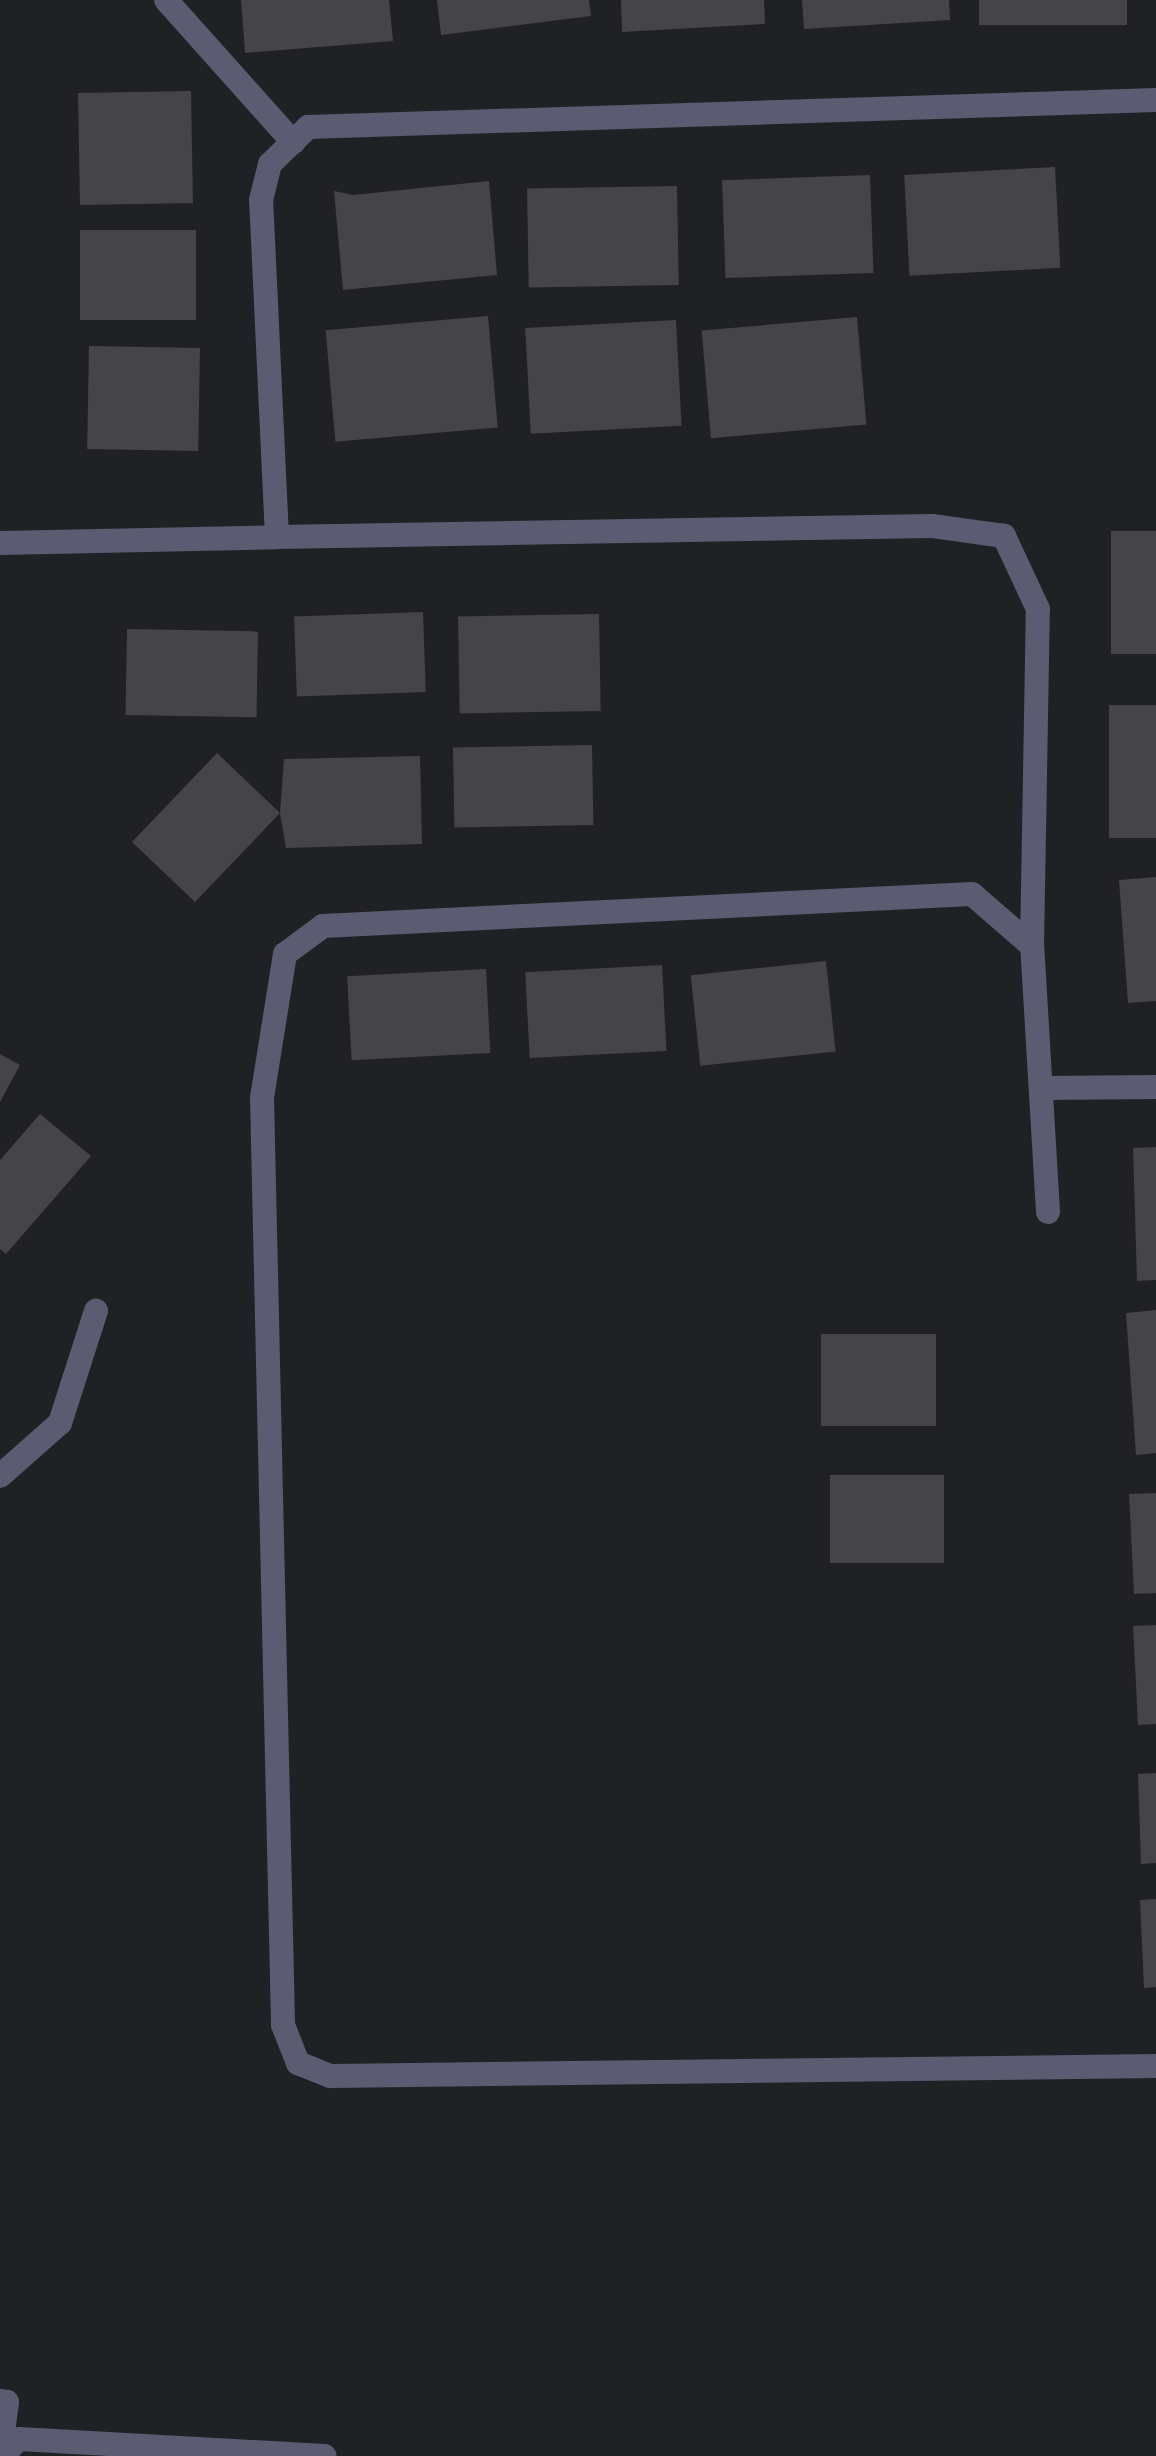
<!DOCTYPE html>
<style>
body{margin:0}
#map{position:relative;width:1156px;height:2456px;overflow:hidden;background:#202125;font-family:Roboto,sans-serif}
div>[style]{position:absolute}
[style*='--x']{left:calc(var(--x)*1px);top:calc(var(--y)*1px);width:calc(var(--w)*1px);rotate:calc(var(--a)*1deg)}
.building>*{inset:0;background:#444449;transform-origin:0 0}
.street>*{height:24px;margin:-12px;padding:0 12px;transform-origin:12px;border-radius:12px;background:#5b5b72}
span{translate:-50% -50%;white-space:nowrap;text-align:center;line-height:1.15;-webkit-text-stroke:8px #202125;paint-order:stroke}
</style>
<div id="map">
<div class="building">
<i style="clip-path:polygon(241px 0,389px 0,393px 41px,245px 53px)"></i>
<i style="clip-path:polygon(437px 0,589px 0,591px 16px,441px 35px)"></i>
<i style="clip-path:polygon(621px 0,764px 0,765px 24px,622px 32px)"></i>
<i style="clip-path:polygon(802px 0,949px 0,950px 20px,804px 29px)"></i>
<i style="left:979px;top:0;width:148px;height:25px"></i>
<i style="left:191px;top:91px;width:112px;height:113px;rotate:89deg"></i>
<i style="left:1055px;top:167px;width:101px;height:151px;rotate:87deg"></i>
<i style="left:870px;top:175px;width:98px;height:148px;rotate:88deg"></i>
<i style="clip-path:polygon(489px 181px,497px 275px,343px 290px,334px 191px,353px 195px)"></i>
<i style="left:677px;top:186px;width:99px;height:150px;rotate:89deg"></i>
<i style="left:80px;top:230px;width:116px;height:90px"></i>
<i style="left:488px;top:316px;width:112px;height:163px;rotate:85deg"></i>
<i style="left:857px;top:317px;width:108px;height:156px;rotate:85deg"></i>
<i style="left:676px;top:320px;width:106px;height:151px;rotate:87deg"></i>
<i style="left:89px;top:346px;width:111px;height:103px;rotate:1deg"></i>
<i style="left:1156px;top:531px;width:123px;height:45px;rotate:90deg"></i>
<i style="left:423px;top:612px;width:80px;height:129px;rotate:88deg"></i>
<i style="left:599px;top:614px;width:97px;height:141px;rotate:89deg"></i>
<i style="left:127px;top:629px;width:131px;height:86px;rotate:1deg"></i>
<i style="left:1156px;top:705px;width:133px;height:47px;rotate:90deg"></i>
<i style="left:592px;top:745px;width:80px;height:139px;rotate:89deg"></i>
<i style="clip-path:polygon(217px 753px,280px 813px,284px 759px,420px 756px,422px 844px,286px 848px,280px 813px,195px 902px,132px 842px)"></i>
<i style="clip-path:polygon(1156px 877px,1156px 1001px,1128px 1003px,1119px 880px)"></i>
<i style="left:826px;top:961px;width:91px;height:136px;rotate:84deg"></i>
<i style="left:662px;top:965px;width:86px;height:137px;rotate:87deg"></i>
<i style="left:486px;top:969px;width:84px;height:139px;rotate:87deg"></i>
<i style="clip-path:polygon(0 1054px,20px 1065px,0 1102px)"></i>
<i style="clip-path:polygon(40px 1114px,91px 1156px,6px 1254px,0 1249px,0 1160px)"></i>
<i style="clip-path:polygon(1156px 1147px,1156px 1280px,1137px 1281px,1133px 1148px)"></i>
<i style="clip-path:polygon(1156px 1310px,1156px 1453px,1136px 1455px,1126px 1313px)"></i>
<i style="left:936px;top:1334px;width:92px;height:115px;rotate:90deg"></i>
<i style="left:944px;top:1475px;width:88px;height:114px;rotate:90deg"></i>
<i style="clip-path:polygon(1156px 1493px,1156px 1593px,1134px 1594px,1129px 1494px)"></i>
<i style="clip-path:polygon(1156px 1625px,1156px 1724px,1138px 1725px,1133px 1626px)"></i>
<i style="clip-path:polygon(1156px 1773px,1156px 1863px,1141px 1864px,1138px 1774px)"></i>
<i style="clip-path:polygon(1156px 1899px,1156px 1987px,1144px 1988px,1140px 1900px)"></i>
</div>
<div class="street">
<i style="--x:166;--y:0;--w:191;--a:48.2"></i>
<i style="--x:0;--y:543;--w:277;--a:-1.2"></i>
<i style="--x:1032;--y:946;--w:337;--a:-89"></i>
<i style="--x:1038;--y:609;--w:81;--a:-115"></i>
<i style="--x:1004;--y:536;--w:73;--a:-172.1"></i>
<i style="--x:932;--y:526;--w:655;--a:179.04"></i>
<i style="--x:277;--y:537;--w:337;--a:-92.7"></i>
<i style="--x:261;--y:200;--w:37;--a:-76"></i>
<i style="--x:270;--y:164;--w:53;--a:-44.2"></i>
<i style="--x:308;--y:127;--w:848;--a:-1.82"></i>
<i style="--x:1041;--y:1088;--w:115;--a:-0.5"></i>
<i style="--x:1048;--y:1212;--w:266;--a:-93.4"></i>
<i style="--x:1032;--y:946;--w:79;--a:-139.1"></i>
<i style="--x:972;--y:894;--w:650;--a:177.18"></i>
<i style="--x:323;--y:926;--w:47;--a:143.6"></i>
<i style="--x:285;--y:954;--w:146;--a:99.1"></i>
<i style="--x:262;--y:1098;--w:927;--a:88.7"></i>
<i style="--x:283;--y:2025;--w:41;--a:68.5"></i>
<i style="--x:298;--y:2063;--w:35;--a:22"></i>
<i style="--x:331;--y:2076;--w:825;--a:-0.69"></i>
<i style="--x:0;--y:1476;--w:80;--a:-41.5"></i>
<i style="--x:60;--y:1423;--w:118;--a:-72.2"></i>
<i style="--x:0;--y:2401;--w:7;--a:8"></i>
<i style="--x:7;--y:2402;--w:54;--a:97.4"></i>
<i style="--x:2;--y:2456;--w:24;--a:-45"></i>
<i style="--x:19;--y:2439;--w:306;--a:3.2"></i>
</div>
</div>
